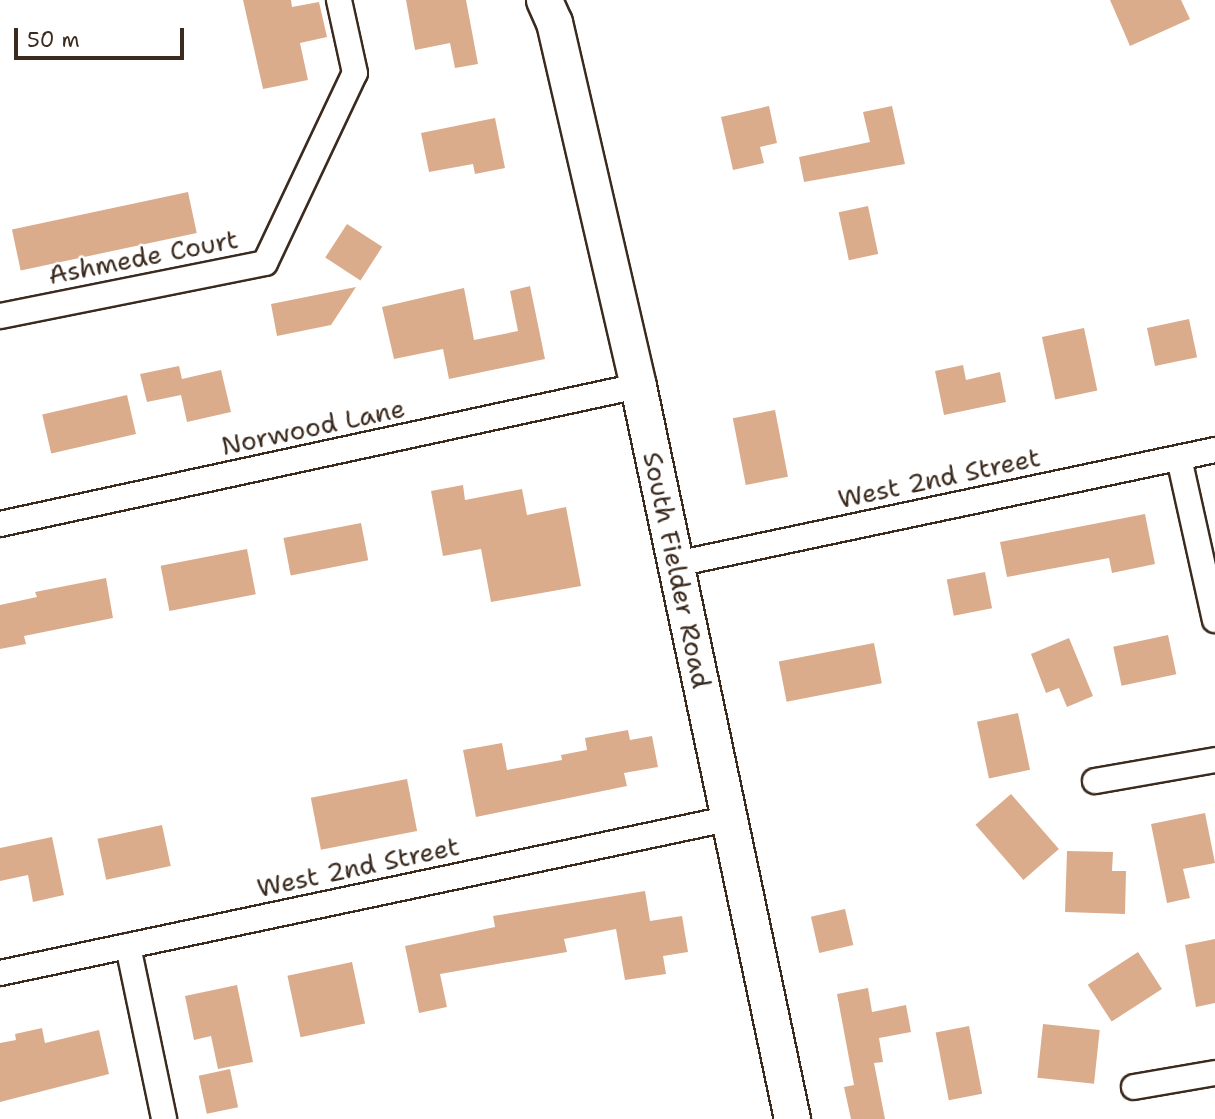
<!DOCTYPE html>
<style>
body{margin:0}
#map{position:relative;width:1215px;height:1119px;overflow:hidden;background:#fff;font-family:"Shantell Sans",sans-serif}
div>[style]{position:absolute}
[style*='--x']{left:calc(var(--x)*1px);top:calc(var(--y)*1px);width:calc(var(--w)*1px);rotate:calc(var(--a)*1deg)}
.building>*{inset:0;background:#dbac8c;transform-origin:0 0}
.roads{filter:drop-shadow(2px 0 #3b2a1e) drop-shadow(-2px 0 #3b2a1e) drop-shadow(0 2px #3b2a1e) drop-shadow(0 -2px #3b2a1e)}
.street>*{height:24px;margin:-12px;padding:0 12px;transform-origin:12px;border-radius:12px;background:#fff}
.secondary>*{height:35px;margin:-17.5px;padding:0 17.5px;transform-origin:17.5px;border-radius:17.5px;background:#fff}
span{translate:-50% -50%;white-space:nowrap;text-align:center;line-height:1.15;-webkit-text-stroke:5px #fff;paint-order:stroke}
.street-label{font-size:26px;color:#3b2a1e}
.scale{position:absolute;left:14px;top:28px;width:170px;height:32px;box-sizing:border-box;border:4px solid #3b2a1e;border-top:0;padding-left:9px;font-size:21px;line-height:24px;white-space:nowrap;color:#3b2a1e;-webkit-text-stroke:5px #fff;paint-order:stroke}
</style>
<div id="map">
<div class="building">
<i style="clip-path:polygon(243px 0,291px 0,292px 7px,319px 2px,327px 37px,300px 43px,308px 80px,263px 89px)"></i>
<i style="clip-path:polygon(406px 0,466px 0,478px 64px,455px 68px,450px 43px,415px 50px)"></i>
<i style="clip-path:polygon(1110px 0,1181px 0,1190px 19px,1130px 46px)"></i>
<i style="clip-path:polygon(769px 106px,777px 143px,760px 147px,764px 163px,733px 170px,721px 117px)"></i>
<i style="clip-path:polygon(892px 106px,905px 164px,804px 182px,799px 157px,870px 142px,863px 112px)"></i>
<i style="clip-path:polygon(495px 118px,505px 168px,475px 174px,473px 164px,429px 172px,421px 133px)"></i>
<i style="left:188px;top:192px;width:42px;height:180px;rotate:78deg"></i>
<i style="left:868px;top:206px;width:49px;height:30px;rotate:78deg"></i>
<i style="left:347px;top:224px;width:42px;height:40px;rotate:33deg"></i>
<i style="clip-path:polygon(530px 286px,545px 359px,449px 379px,443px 349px,394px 359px,382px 307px,464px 288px,474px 340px,518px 331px,510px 291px)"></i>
<i style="clip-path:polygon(356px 287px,331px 325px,277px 336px,271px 304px)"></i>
<i style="left:1189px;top:319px;width:39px;height:43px;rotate:78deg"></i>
<i style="left:1084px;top:328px;width:64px;height:43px;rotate:78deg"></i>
<i style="clip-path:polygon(963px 365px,966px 380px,1000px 372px,1006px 402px,944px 415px,935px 371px)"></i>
<i style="clip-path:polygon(179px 366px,182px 379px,221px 370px,231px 412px,187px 422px,181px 395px,147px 402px,140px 374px)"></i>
<i style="left:127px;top:395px;width:40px;height:87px;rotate:77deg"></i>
<i style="left:775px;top:410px;width:68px;height:43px;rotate:79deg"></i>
<i style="clip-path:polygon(463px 485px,465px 500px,522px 489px,527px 515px,566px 507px,581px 586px,491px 602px,481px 549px,443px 556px,431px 491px)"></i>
<i style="clip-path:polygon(1145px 514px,1155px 564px,1112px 573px,1109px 558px,1007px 577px,1000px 542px)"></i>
<i style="left:361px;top:523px;width:38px;height:79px;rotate:79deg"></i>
<i style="left:247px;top:549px;width:46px;height:88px;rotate:79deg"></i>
<i style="left:985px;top:572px;width:37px;height:39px;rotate:79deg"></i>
<i style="clip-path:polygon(106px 578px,113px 618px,24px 636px,26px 644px,0 649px,0 605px,37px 597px,35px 592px)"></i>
<i style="left:1168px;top:635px;width:40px;height:56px;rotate:78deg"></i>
<i style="clip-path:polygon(1069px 638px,1093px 696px,1067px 707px,1059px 688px,1046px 693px,1031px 654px)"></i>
<i style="left:874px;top:643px;width:41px;height:97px;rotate:79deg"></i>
<i style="left:1018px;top:713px;width:58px;height:42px;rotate:78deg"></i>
<i style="clip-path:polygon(628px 730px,630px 740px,652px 736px,658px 767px,624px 773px,627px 786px,476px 817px,463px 750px,502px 743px,507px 770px,562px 760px,561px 755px,587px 750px,585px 738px)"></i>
<i style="left:407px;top:779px;width:53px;height:98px;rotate:79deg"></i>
<i style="left:1011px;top:794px;width:73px;height:47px;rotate:49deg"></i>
<i style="clip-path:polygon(1205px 813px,1215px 863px,1183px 869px,1190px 898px,1167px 903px,1151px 824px)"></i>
<i style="left:162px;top:825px;width:42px;height:66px;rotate:78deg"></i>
<i style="clip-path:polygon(52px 837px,64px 895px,33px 902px,28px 875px,0 881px,0 848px)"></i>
<i style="clip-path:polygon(1067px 851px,1113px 852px,1112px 871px,1126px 871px,1125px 914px,1065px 912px)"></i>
<i style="clip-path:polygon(645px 891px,650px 921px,682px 916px,688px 952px,663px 956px,666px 974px,625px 980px,616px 929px,564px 939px,567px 952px,440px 974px,447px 1007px,419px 1013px,405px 946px,495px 927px,493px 916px)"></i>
<i style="left:845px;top:909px;width:37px;height:35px;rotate:77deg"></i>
<i style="clip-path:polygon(1215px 939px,1215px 1003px,1196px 1007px,1185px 945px)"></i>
<i style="left:1138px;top:952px;width:44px;height:60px;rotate:57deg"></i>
<i style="left:352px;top:962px;width:63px;height:66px;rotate:78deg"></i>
<i style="clip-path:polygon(237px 985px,253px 1062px,218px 1069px,211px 1036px,194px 1040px,185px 996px)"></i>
<i style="clip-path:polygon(868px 988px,872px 1012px,906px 1005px,911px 1032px,879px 1038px,883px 1062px,874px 1063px,885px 1119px,851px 1119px,844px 1087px,854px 1085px,837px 994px)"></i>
<i style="left:1043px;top:1024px;width:57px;height:54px;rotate:6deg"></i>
<i style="left:969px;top:1026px;width:69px;height:34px;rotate:79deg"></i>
<i style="clip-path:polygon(42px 1028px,45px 1043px,99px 1030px,109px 1074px,0 1102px,0 1043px,16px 1040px,15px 1034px)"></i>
<i style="left:230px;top:1069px;width:39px;height:32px;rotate:78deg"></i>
</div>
<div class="roads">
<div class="street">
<i style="--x:0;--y:316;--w:270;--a:-11.3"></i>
<i style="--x:265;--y:263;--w:210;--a:-64.7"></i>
<i style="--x:355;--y:73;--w:75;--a:-102.4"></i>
<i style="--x:1179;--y:458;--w:166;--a:77.5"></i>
<i style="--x:0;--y:524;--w:653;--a:-12.21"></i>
<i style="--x:676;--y:564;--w:551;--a:-11.94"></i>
<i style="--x:1095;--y:781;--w:122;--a:-9.9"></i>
<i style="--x:128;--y:946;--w:177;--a:78.2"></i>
<i style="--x:0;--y:973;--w:743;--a:-11.96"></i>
<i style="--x:1134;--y:1087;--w:82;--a:-9.8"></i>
</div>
<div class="secondary">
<i style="--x:544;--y:0;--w:24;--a:66"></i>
<i style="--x:554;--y:22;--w:374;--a:77"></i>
<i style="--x:638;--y:386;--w:749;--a:78.13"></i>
</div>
</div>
<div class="street-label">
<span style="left:143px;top:257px;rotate:-11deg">Ashmede Court</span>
<span style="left:313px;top:427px;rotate:-12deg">Norwood Lane</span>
<span style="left:939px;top:478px;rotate:-12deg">West 2nd Street</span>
<span style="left:677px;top:570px;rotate:78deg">South Fielder Road</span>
<span style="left:358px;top:867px;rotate:-12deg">West 2nd Street</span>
</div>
<div class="scale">50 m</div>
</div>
